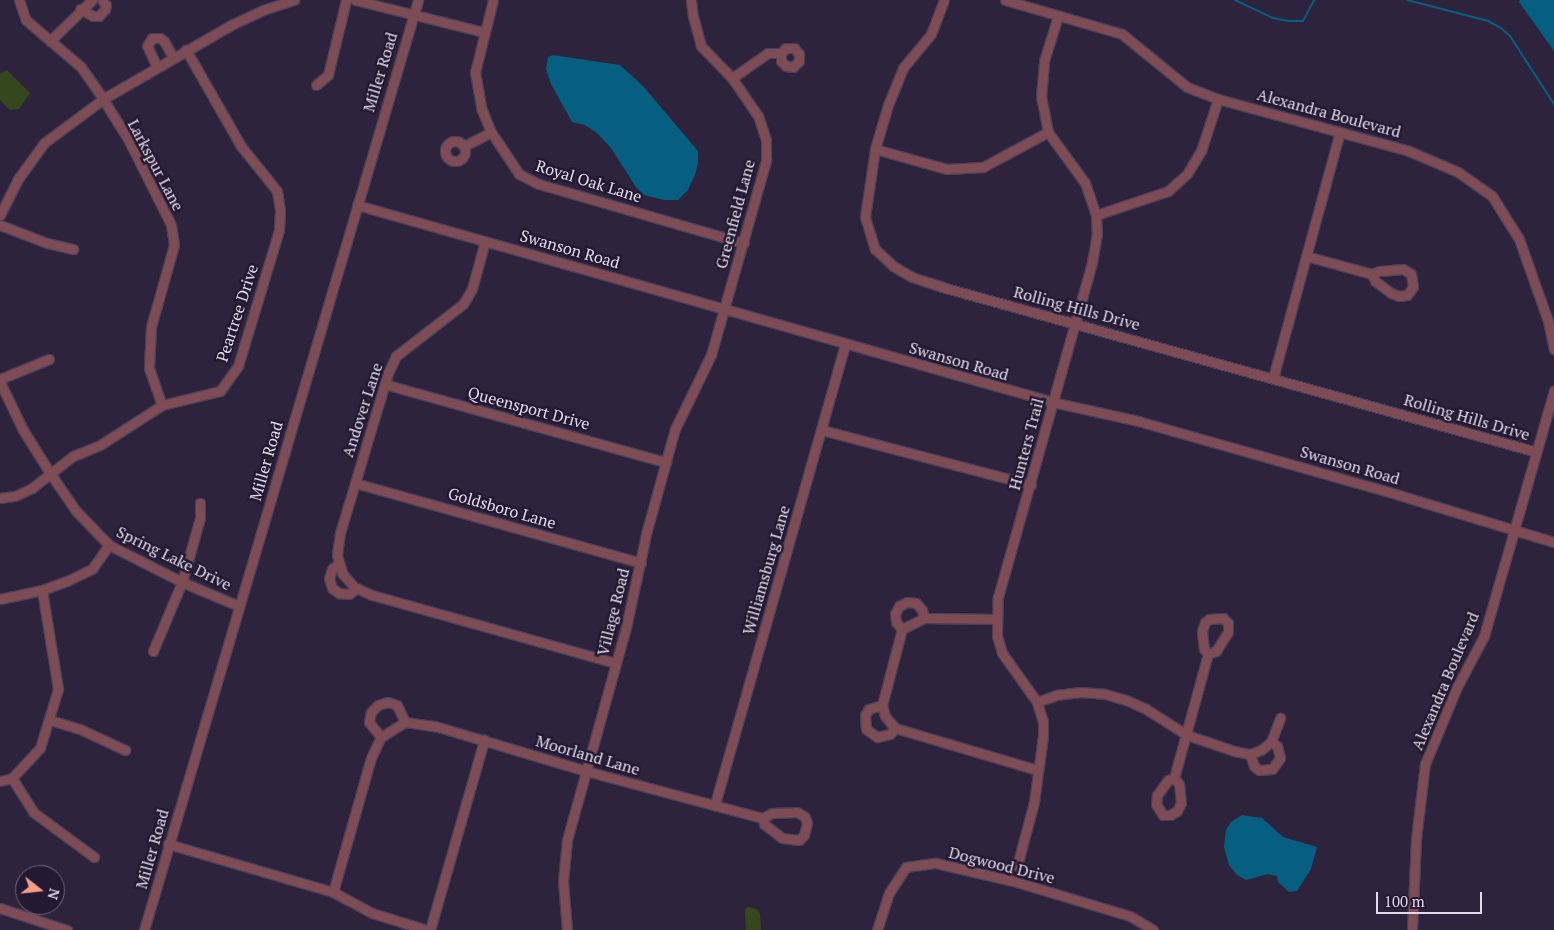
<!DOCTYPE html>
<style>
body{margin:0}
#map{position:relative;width:1554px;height:930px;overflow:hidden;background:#2e233c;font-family:"PT Serif",serif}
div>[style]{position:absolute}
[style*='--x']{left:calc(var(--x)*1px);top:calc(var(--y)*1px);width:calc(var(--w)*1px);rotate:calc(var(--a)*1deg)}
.green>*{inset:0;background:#35481d}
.water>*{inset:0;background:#065f81}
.stream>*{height:2px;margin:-1px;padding:0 1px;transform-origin:1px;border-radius:1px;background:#065f81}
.roads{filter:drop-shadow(1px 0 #4b4058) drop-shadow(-1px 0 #4b4058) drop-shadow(0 1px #4b4058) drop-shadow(0 -1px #4b4058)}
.minor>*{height:9px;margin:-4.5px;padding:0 4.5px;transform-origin:4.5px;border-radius:4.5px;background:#7e4c55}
.minor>.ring{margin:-4.5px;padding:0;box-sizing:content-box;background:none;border:9px solid #7e4c55;border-radius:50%}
span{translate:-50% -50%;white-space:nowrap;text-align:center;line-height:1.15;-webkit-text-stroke:5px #241932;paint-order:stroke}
.street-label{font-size:16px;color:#e1daeb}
.north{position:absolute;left:15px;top:865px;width:50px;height:50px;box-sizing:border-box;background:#241932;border:1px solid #70667c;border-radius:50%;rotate:106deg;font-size:14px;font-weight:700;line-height:20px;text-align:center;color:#e1daeb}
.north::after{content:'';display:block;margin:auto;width:18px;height:22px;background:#f49e87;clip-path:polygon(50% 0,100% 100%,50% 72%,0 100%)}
.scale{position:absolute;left:1376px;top:892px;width:106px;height:22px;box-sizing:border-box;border:2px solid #e1daeb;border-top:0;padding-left:6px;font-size:15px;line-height:18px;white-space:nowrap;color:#e1daeb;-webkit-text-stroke:4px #241932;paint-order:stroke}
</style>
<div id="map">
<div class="green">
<i style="clip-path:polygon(7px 70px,30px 93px,19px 109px,10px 110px,0 100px,0 74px)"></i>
<i style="clip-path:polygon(748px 907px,757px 909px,760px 914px,761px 930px,746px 930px,745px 910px)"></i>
</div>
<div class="water">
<i style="clip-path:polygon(1520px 0,1554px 0,1554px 51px,1519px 2px)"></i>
<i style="clip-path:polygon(553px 55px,620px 65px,643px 86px,698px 151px,698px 163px,695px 175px,688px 190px,678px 200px,664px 200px,644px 195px,636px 187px,611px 148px,597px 133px,585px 125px,572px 122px,551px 84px,546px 69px,548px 57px)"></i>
<i style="clip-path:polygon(1242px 815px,1262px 818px,1283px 837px,1317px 847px,1311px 869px,1297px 891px,1289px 892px,1278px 882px,1277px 876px,1268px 874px,1246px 880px,1237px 875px,1229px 865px,1224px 847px,1226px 830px,1231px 822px)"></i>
</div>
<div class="stream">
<i style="--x:1235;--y:0;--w:42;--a:25.3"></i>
<i style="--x:1273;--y:18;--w:16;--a:11"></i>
<i style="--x:1289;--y:21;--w:14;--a:0"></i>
<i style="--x:1303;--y:21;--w:24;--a:-62"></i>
<i style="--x:1407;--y:0;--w:84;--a:14.5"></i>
<i style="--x:1488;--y:21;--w:15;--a:28"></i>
<i style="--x:1501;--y:28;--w:12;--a:42"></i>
<i style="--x:1510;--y:36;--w:81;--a:57.1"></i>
</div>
<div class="roads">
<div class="minor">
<i style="--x:19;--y:0;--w:21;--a:71"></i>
<i style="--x:26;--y:20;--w:72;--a:40.5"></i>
<i style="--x:81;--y:67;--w:39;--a:55"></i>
<i style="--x:103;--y:99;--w:47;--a:58"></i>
<i style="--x:128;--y:139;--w:96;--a:63.4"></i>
<i style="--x:171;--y:225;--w:20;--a:81"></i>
<i style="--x:174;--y:245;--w:85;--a:105.7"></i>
<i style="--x:151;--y:327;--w:41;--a:92.8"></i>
<i style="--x:149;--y:368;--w:39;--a:71"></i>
<i style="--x:355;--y:0;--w:132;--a:14"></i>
<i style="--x:493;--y:0;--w:74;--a:104"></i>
<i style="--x:475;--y:72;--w:39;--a:80"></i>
<i style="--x:482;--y:110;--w:24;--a:68"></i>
<i style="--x:491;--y:132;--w:50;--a:56.3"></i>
<i style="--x:519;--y:174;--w:22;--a:27"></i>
<i style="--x:539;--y:184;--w:213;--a:16.1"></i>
<i style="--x:944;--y:0;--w:36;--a:111"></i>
<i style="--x:931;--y:34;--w:44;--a:129.5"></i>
<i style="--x:903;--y:68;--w:40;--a:112"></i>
<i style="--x:888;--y:105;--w:46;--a:106.5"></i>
<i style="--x:875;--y:149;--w:69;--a:98.4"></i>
<i style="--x:865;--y:217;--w:34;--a:73"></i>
<i style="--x:875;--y:249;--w:25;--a:43"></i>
<i style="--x:893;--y:266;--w:22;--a:30"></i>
<i style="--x:912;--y:277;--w:32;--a:18"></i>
<i style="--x:942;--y:287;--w:617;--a:15.5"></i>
<i style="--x:1005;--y:0;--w:122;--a:16.2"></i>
<i style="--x:1122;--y:34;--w:84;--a:39.2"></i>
<i style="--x:1187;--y:87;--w:33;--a:21"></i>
<i style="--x:1218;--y:99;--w:198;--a:15.2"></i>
<i style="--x:1409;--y:151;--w:53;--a:23.2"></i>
<i style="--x:1458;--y:172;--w:42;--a:35.2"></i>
<i style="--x:1492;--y:196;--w:51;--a:57.9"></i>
<i style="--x:1519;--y:239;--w:87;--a:70.5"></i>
<i style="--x:1548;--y:321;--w:29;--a:78"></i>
<i style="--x:80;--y:9;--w:15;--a:28"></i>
<i style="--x:93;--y:16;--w:6;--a:0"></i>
<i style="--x:99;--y:16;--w:9;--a:-49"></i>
<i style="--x:105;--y:9;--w:4;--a:-76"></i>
<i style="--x:106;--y:5;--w:6;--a:-129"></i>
<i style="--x:50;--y:41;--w:59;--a:-44.3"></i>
<i style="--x:157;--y:67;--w:23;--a:-115"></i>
<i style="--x:147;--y:46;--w:9;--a:-58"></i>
<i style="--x:152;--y:38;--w:8;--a:0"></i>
<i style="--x:160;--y:38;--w:5;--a:37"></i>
<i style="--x:164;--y:41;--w:18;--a:61"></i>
<i style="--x:732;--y:78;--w:44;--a:-34.8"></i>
<i style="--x:768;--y:53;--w:13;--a:0"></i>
<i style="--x:781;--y:53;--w:7;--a:-45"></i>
<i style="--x:786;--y:48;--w:8;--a:0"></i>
<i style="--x:794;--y:48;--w:8;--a:50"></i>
<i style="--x:799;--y:54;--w:7;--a:90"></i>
<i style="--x:799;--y:61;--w:8;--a:135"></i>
<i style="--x:793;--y:67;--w:7;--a:-172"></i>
<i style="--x:786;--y:66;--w:7;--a:-135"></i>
<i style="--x:781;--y:61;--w:8;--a:-90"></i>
<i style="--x:316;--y:85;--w:16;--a:-40"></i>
<i style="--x:328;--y:75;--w:77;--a:-76.5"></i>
<i class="ring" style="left:445px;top:141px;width:11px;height:11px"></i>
<i style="--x:464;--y:146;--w:30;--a:-27"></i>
<i style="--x:875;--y:149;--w:75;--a:15.5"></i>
<i style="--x:947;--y:169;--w:36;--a:-3"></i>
<i style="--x:983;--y:167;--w:74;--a:-28.3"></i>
<i style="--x:357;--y:205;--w:723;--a:15.8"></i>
<i style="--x:1053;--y:402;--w:87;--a:12.6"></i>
<i style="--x:1138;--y:421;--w:271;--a:15.8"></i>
<i style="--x:1399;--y:495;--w:162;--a:16.9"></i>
<i style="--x:0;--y:215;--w:40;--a:-63.4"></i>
<i style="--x:18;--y:179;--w:44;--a:-54.2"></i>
<i style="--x:44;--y:143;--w:74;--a:-36.7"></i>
<i style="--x:103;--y:99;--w:150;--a:-30"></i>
<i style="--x:233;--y:24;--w:33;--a:-25"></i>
<i style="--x:263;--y:10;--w:33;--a:-18"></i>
<i style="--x:1096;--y:215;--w:76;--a:-18.4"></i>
<i style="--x:1168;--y:191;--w:25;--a:-42"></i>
<i style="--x:1187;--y:174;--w:27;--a:-59"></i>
<i style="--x:1201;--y:151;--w:55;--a:-71.9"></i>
<i style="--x:0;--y:225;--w:50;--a:21"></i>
<i style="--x:47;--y:243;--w:27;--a:13"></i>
<i style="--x:485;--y:241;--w:50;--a:105.2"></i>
<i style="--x:472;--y:289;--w:17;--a:121"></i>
<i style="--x:463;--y:304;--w:85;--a:142.2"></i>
<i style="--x:396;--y:356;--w:19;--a:115"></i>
<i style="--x:388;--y:373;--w:167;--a:106.7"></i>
<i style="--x:340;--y:533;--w:22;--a:98"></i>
<i style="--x:337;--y:555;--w:19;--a:74"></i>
<i style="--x:342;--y:573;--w:18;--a:49"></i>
<i style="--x:354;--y:587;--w:20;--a:24"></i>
<i style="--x:372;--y:595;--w:253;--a:15.6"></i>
<i style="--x:1306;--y:256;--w:68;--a:15.3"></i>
<i style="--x:1372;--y:274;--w:8;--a:-23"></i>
<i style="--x:1379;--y:271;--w:24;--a:-5"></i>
<i style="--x:1403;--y:269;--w:9;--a:32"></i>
<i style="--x:1411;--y:274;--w:13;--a:81"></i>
<i style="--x:1413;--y:287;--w:10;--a:127"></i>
<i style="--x:1407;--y:295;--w:8;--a:173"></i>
<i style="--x:1399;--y:296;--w:9;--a:-159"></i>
<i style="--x:1391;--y:293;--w:20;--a:-143"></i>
<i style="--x:1375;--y:281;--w:8;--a:-113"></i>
<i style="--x:1273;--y:378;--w:255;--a:-74.8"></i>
<i style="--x:0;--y:379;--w:53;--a:-22.2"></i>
<i style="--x:0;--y:382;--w:53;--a:64.4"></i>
<i style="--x:23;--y:430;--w:51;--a:57.9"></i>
<i style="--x:50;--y:473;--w:46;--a:55.6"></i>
<i style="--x:76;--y:511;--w:47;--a:45.9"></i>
<i style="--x:109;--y:545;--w:82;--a:26.9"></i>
<i style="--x:182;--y:582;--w:62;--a:22.8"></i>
<i style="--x:384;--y:384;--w:293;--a:15.5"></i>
<i style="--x:822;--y:430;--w:216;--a:14.7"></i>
<i style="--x:355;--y:483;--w:297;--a:15.6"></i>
<i style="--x:0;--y:498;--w:15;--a:-8"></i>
<i style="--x:15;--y:496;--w:19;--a:-25"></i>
<i style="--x:32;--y:488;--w:52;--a:-38"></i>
<i style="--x:73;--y:456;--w:29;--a:-22"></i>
<i style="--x:100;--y:445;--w:74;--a:-32.8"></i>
<i style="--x:162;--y:405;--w:60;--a:-13.6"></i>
<i style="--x:220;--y:391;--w:31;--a:-54"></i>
<i style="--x:238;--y:366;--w:142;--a:-73.2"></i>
<i style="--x:279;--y:230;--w:20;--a:-87"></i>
<i style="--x:280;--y:210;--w:19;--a:-99"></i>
<i style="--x:277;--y:191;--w:58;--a:-128.7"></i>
<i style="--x:241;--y:146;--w:111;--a:-119.8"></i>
<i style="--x:339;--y:563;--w:9;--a:139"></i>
<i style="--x:332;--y:569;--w:9;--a:108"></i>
<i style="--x:329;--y:578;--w:10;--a:73"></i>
<i style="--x:332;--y:588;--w:9;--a:36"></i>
<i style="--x:339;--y:593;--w:10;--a:6"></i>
<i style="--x:349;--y:594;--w:10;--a:-37"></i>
<i style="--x:0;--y:599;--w:43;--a:-12.1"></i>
<i style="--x:42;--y:590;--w:27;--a:-20"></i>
<i style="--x:67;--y:581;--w:28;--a:-26"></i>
<i style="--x:92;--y:569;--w:29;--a:-55"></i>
<i style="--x:996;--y:619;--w:72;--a:-179.2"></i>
<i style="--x:924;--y:618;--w:25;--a:153"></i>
<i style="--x:902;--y:629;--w:79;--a:104.7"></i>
<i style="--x:882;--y:705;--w:11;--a:75"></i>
<i style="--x:885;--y:716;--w:16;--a:50"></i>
<i style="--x:895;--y:728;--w:149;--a:16.4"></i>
<i style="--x:902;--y:629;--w:9;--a:-131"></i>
<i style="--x:896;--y:622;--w:8;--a:-97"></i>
<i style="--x:895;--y:614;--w:9;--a:-63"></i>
<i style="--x:899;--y:606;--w:9;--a:-27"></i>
<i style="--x:907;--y:602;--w:9;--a:6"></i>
<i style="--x:916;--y:603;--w:9;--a:49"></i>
<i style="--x:922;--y:610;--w:8;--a:76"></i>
<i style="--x:153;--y:651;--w:75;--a:-67.2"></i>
<i style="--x:182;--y:582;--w:66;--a:-74.3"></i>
<i style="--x:200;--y:518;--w:15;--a:-90"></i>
<i style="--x:1037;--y:702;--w:20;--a:-20"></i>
<i style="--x:1056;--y:695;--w:23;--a:-7"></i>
<i style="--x:1079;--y:692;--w:26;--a:4"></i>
<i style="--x:1105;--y:694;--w:22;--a:16"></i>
<i style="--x:1126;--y:700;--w:22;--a:24"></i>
<i style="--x:1146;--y:709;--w:49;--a:32.4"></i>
<i style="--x:1187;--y:735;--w:50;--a:18.8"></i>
<i style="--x:1234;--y:751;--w:16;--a:11"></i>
<i style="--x:1250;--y:754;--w:12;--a:-20"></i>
<i style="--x:1261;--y:750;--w:13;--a:-39"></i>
<i style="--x:1271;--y:742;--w:26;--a:-69"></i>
<i style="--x:882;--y:705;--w:14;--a:163"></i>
<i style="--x:869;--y:709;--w:7;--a:124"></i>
<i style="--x:865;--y:715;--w:14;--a:86"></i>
<i style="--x:866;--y:729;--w:14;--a:36"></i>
<i style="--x:877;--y:737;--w:13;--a:-13"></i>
<i style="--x:890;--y:734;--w:8;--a:-50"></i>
<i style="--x:50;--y:720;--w:31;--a:17"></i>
<i style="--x:80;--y:729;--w:50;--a:25"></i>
<i style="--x:381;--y:737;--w:19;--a:-129"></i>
<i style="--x:369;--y:722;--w:10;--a:-79"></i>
<i style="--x:371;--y:712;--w:10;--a:-45"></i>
<i style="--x:378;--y:705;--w:10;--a:-17"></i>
<i style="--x:388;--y:702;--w:9;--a:18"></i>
<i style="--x:397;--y:705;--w:19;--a:65"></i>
<i style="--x:1250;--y:754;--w:13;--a:72"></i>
<i style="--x:1254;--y:766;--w:6;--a:39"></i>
<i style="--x:1259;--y:770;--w:13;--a:-4"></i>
<i style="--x:1272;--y:769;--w:14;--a:-54"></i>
<i style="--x:1280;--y:758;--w:12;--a:-104"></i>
<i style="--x:1277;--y:746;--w:7;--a:-146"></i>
<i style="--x:12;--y:778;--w:40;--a:58"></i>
<i style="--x:33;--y:812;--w:76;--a:36.4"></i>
<i style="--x:1174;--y:778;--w:6;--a:162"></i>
<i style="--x:1168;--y:780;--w:19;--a:126"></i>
<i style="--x:1157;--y:795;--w:9;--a:96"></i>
<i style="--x:1156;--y:804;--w:13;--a:58"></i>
<i style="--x:1163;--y:815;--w:7;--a:0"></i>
<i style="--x:1170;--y:815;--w:8;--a:-30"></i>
<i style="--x:1177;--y:811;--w:9;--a:-63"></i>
<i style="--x:1181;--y:803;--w:19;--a:-96"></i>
<i style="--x:1179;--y:784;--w:8;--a:-130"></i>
<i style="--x:1174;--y:778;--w:129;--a:-74.7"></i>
<i style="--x:1208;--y:654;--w:9;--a:-21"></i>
<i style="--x:1216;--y:651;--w:22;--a:-58"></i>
<i style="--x:1228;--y:632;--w:9;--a:-90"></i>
<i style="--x:1228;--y:623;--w:7;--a:-135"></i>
<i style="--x:1223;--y:618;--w:14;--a:176"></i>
<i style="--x:1209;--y:619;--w:5;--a:143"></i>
<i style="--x:1205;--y:622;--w:9;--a:108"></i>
<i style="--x:1202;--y:631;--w:18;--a:84"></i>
<i style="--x:1204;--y:649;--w:6;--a:51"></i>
<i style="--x:0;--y:781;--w:12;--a:-14"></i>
<i style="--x:12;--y:778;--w:41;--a:-47"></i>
<i style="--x:40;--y:748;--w:62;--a:-73"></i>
<i style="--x:58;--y:689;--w:100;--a:-99.2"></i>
<i style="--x:715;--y:804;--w:478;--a:-74.2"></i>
<i style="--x:168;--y:844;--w:172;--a:16.2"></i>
<i style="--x:333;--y:892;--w:44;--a:28.3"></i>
<i style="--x:372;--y:913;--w:58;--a:17.2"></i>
<i style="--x:1013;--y:881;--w:82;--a:-75.1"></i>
<i style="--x:1034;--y:802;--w:67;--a:-82.2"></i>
<i style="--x:1043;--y:736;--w:14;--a:-90"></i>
<i style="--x:1043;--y:722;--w:21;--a:-107"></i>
<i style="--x:1037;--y:702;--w:60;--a:-125.5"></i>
<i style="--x:1002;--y:653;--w:18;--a:-106"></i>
<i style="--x:997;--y:636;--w:39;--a:-89"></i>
<i style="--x:998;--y:597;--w:348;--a:-74.3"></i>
<i style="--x:1092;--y:262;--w:27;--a:-80"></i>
<i style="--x:1097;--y:235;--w:20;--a:-93"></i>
<i style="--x:1096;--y:215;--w:34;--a:-109"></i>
<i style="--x:1085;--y:183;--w:63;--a:-126"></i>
<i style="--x:1048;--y:132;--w:36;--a:-101"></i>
<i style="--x:1041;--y:97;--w:36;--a:-85"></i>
<i style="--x:1044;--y:61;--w:47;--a:-72.7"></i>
<i style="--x:333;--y:892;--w:139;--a:-74.2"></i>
<i style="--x:371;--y:758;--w:23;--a:-65"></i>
<i style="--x:381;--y:737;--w:28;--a:-32"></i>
<i style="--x:405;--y:722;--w:30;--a:8"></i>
<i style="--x:435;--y:726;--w:158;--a:16.6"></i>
<i style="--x:586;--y:771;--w:183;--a:14.9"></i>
<i style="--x:763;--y:818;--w:10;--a:-29"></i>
<i style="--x:772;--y:813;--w:25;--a:-2"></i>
<i style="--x:797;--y:812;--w:9;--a:32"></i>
<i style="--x:805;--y:817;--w:6;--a:72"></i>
<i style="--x:807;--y:823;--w:12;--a:104"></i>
<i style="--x:804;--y:835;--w:7;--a:135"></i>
<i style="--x:799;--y:840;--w:17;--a:-173"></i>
<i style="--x:782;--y:838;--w:23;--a:-142"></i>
<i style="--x:764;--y:824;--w:6;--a:-99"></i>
<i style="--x:0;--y:908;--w:71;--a:18.2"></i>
<i style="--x:144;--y:930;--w:970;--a:-73.58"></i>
<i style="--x:430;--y:930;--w:198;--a:-74.1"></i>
<i style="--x:567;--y:930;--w:49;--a:-94.7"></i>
<i style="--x:563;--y:881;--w:41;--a:-84.4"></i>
<i style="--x:567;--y:840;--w:225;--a:-74.5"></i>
<i style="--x:627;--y:623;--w:91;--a:-77.9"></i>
<i style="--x:646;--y:534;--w:109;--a:-74.6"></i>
<i style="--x:675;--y:429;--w:82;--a:-64.1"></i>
<i style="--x:711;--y:355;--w:203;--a:-74.2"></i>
<i style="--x:766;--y:160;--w:20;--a:-90"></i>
<i style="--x:766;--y:140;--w:25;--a:-108"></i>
<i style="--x:758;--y:116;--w:46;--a:-124.4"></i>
<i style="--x:732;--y:78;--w:45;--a:-134.1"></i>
<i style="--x:701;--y:46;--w:30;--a:-105"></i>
<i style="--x:693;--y:17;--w:17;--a:-97"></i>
<i style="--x:877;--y:930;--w:39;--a:-72"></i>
<i style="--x:889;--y:893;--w:31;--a:-57"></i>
<i style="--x:906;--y:867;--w:30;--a:-8"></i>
<i style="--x:936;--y:863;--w:79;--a:13.2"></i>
<i style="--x:1013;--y:881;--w:122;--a:16.7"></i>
<i style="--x:1130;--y:916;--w:27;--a:31"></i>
<i style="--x:1412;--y:930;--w:91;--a:-87.5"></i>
<i style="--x:1416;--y:839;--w:76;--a:-83.2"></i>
<i style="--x:1425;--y:764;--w:83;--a:-67.4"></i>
<i style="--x:1457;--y:687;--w:58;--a:-62.1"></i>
<i style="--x:1484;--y:636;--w:255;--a:-74.1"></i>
</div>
</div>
<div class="street-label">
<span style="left:380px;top:72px;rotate:-73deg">Miller Road</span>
<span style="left:1329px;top:113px;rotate:15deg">Alexandra Boulevard</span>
<span style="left:156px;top:165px;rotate:62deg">Larkspur Lane</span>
<span style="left:589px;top:181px;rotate:17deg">Royal Oak Lane</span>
<span style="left:735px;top:214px;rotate:-75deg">Greenfield Lane</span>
<span style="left:570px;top:249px;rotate:16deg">Swanson Road</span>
<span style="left:1077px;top:308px;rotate:15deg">Rolling Hills Drive</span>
<span style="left:237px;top:313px;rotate:-72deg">Peartree Drive</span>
<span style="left:959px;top:361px;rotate:16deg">Swanson Road</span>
<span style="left:529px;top:408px;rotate:15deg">Queensport Drive</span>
<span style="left:362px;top:410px;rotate:-72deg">Andover Lane</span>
<span style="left:1467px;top:417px;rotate:16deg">Rolling Hills Drive</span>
<span style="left:1026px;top:444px;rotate:-75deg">Hunters Trail</span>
<span style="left:266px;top:461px;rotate:-74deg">Miller Road</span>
<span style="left:1350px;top:465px;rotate:16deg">Swanson Road</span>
<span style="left:502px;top:508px;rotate:16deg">Goldsboro Lane</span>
<span style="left:174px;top:558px;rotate:26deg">Spring Lake Drive</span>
<span style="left:766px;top:570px;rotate:-74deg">Williamsburg Lane</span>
<span style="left:613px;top:612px;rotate:-76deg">Village Road</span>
<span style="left:1445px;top:681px;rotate:-67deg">Alexandra Boulevard</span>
<span style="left:588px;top:755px;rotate:16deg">Moorland Lane</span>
<span style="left:152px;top:849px;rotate:-74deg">Miller Road</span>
<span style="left:1002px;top:865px;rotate:14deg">Dogwood Drive</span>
</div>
<div class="north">N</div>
<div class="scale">100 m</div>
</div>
